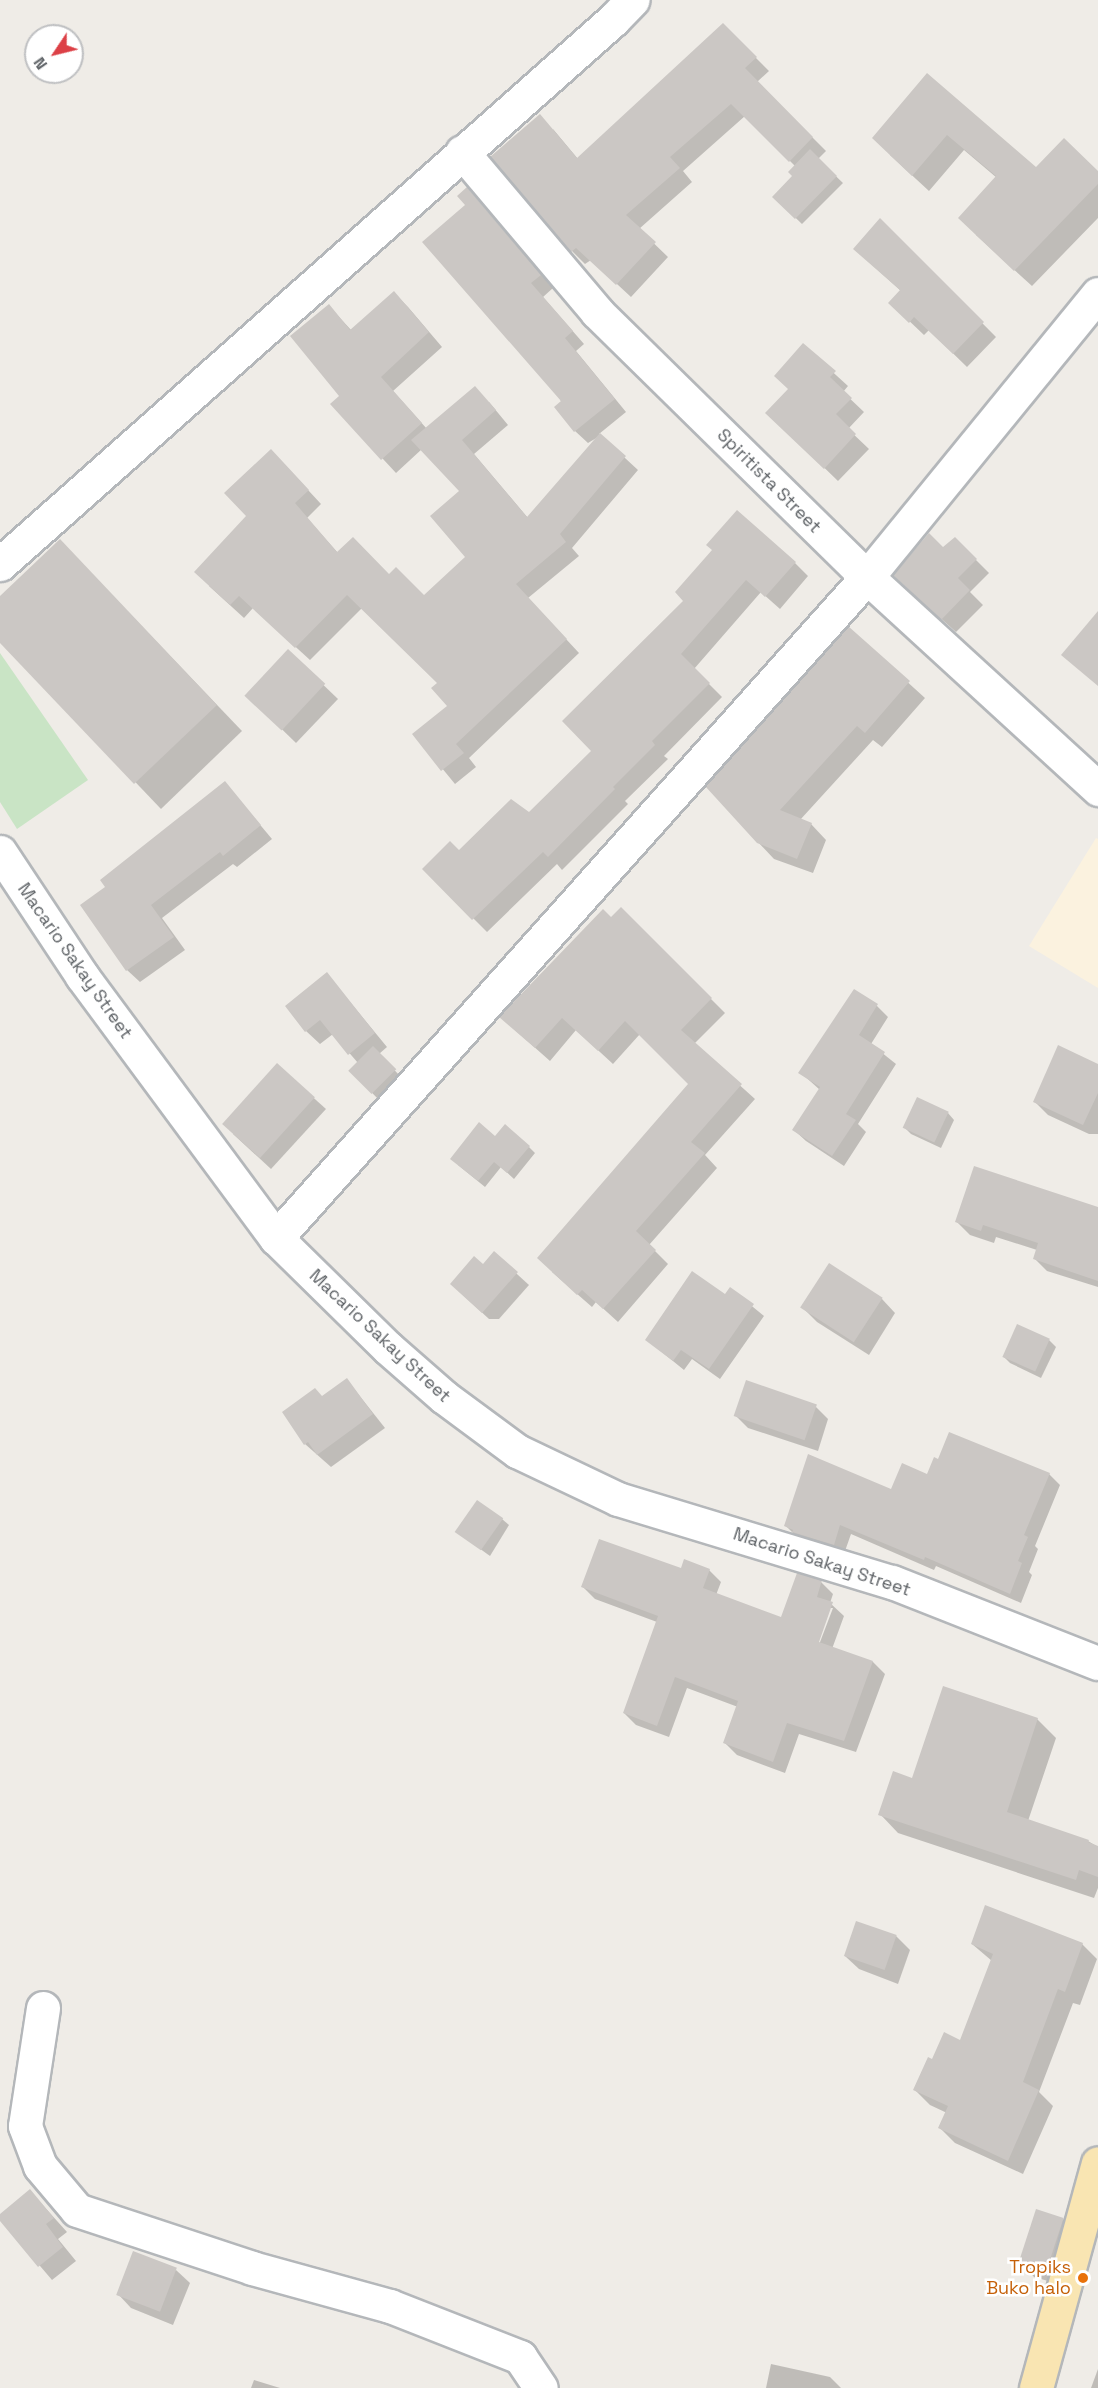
<!DOCTYPE html>
<style>
body{margin:0}
#map{position:relative;width:1098px;height:2388px;overflow:hidden;background:#efece7;font-family:"Space Grotesk",sans-serif}
div>[style]{position:absolute}
[style*='--x']{left:calc(var(--x)*1px);top:calc(var(--y)*1px);width:calc(var(--w)*1px);rotate:calc(var(--a)*1deg)}
.commercial>*{inset:0;background:#fbf2df}
.green>*{inset:0;background:#c9e4c5}
.shadow>*{inset:0;background:#0003}
.building>*{inset:0;background:#cbc7c4;transform-origin:0 0}
.roads{filter:drop-shadow(2px 0 #b4b7ba) drop-shadow(-2px 0 #b4b7ba) drop-shadow(0 2px #b4b7ba) drop-shadow(0 -2px #b4b7ba)}
.minor>*{height:33px;margin:-16.5px;padding:0 16.5px;transform-origin:16.5px;border-radius:16.5px;background:#fff}
.primary>*{height:33px;margin:-16.5px;padding:0 16.5px;transform-origin:16.5px;border-radius:16.5px;background:#f9e5b2}
.dots>*{width:16px;height:16px;translate:-50% -50%;box-sizing:border-box;border:3px solid #fff;border-radius:50%}
span{translate:-50% -50%;white-space:nowrap;text-align:center;line-height:1.15;-webkit-text-stroke:5px #fff;paint-order:stroke}
.street-label{font-size:18px;color:#5e6266}
.food-label{font-size:18px;color:#c56008}
.right{translate:-100% -50%;text-align:right}
.north{position:absolute;left:24px;top:24px;width:60px;height:60px;box-sizing:border-box;background:#fff;border:2px solid #bfc0c2;border-radius:50%;rotate:235deg;font-size:16px;font-weight:700;line-height:24px;text-align:center;color:#5e6266}
.north::after{content:'';display:block;margin:auto;width:21px;height:27px;background:#dc4046;clip-path:polygon(50% 0,100% 100%,50% 72%,0 100%)}
</style>
<div id="map">
<div class="commercial">
<i style="clip-path:polygon(1096px 838px,1098px 839px,1098px 988px,1029px 946px)"></i>
</div>
<div class="green">
<i style="clip-path:polygon(0 653px,88px 780px,17px 829px,0 802px)"></i>
</div>
<div class="shadow">
<i style="clip-path:polygon(723px 25px,769px 71px,757px 82px,826px 151px,818px 159px,843px 183px,802px 224px,774px 197px,794px 176px,795px 166px,745px 116px,683px 171px,692px 182px,639px 229px,668px 257px,631px 297px,591px 260px,585px 264px,572px 251px,553px 129px,578px 159px)"></i>
<i style="clip-path:polygon(927px 76px,1036px 169px,1098px 173px,1098px 218px,1032px 286px,976px 235px,997px 178px,964px 150px,929px 191px,890px 155px)"></i>
<i style="clip-path:polygon(467px 189px,553px 288px,543px 297px,584px 344px,576px 351px,626px 412px,599px 434px,638px 470px,572px 548px,579px 556px,528px 598px,579px 653px,469px 758px,476px 767px,455px 784px,414px 734px,449px 706px,439px 683px,362px 608px,310px 660px,253px 608px,244px 618px,209px 586px,248px 516px,284px 464px,321px 504px,307px 518px,338px 553px,389px 576px,424px 597px,467px 557px,462px 491px,422px 449px,396px 473px,332px 404px,341px 396px,329px 306px,352px 331px,394px 293px,408px 307px,442px 347px,393px 391px,427px 429px,489px 402px,508px 425px,474px 454px,528px 518px,598px 437px,588px 443px,575px 431px,468px 205px)"></i>
<i style="clip-path:polygon(880px 220px,996px 337px,967px 367px,929px 330px,924px 335px,904px 316px,901px 291px,869px 262px)"></i>
<i style="clip-path:polygon(803px 345px,848px 386px,843px 392px,864px 412px,848px 429px,869px 449px,838px 481px,781px 426px)"></i>
<i style="clip-path:polygon(955px 539px,989px 573px,970px 592px,983px 605px,956px 632px,908px 589px)"></i>
<i style="clip-path:polygon(795px 563px,808px 576px,780px 609px,761px 592px,694px 669px,722px 697px,664px 756px,668px 759px,625px 801px,628px 804px,562px 870px,557px 864px,487px 932px,424px 869px,529px 814px,593px 751px,685px 601px,677px 592px)"></i>
<i style="clip-path:polygon(85px 567px,242px 731px,161px 809px,0 640px,0 598px)"></i>
<i style="clip-path:polygon(848px 628px,925px 698px,882px 747px,873px 740px,800px 820px,811px 824px,826px 840px,813px 873px,774px 859px,758px 842px)"></i>
<i style="clip-path:polygon(288px 651px,338px 699px,296px 743px,260px 708px)"></i>
<i style="clip-path:polygon(225px 783px,272px 839px,237px 867px,233px 864px,162px 918px,185px 950px,140px 982px,127px 970px,107px 888px)"></i>
<i style="clip-path:polygon(621px 909px,725px 1013px,694px 1044px,755px 1099px,705px 1155px,717px 1168px,649px 1245px,668px 1264px,618px 1322px,596px 1302px,592px 1307px,552px 1272px,690px 1084px,640px 1034px,613px 1064px,576px 1030px,550px 1061px,515px 1030px)"></i>
<i style="clip-path:polygon(327px 974px,387px 1047px,379px 1054px,401px 1077px,378px 1099px,351px 1071px,358px 1063px,333px 1034px,320px 1044px,306px 1031px)"></i>
<i style="clip-path:polygon(854px 991px,877px 1006px,888px 1017px,871px 1044px,896px 1064px,858px 1124px,866px 1132px,844px 1166px,806px 1141px,794px 1130px,820px 1090px,800px 1072px)"></i>
<i style="clip-path:polygon(277px 1065px,326px 1109px,271px 1169px,233px 1134px)"></i>
<i style="clip-path:polygon(1098px 1065px,1098px 1134px,1089px 1134px,1048px 1115px,1034px 1101px)"></i>
<i style="clip-path:polygon(948px 1113px,954px 1120px,941px 1148px,911px 1134px,905px 1128px)"></i>
<i style="clip-path:polygon(495px 1138px,529px 1147px,535px 1153px,514px 1179px,501px 1167px,485px 1187px,458px 1165px)"></i>
<i style="clip-path:polygon(1098px 1209px,1098px 1287px,1047px 1271px,1034px 1258px,1037px 1250px,996px 1237px,994px 1243px,970px 1235px,957px 1222px)"></i>
<i style="clip-path:polygon(494px 1253px,529px 1285px,499px 1319px,489px 1319px,464px 1296px)"></i>
<i style="clip-path:polygon(731px 1289px,764px 1316px,720px 1379px,692px 1359px,684px 1370px,647px 1340px,725px 1297px)"></i>
<i style="clip-path:polygon(882px 1299px,895px 1313px,869px 1355px,817px 1322px,803px 1308px)"></i>
<i style="clip-path:polygon(1049px 1340px,1056px 1347px,1041px 1378px,1010px 1363px,1004px 1357px)"></i>
<i style="clip-path:polygon(347px 1380px,385px 1428px,331px 1467px,305px 1444px)"></i>
<i style="clip-path:polygon(816px 1407px,828px 1419px,818px 1451px,748px 1428px,736px 1416px)"></i>
<i style="clip-path:polygon(1049px 1474px,1060px 1485px,1035px 1546px,1038px 1549px,1029px 1572px,1032px 1575px,1021px 1603px,936px 1566px,934px 1570px,851px 1534px,844px 1554px,797px 1537px,786px 1526px,892px 1491px,928px 1476px)"></i>
<i style="clip-path:polygon(502px 1519px,509px 1525px,490px 1556px,458px 1533px)"></i>
<i style="clip-path:polygon(evenodd,682px 1570px,709px 1570px,721px 1582px,716px 1595px,781px 1619px,821px 1582px,833px 1594px,830px 1603px,844px 1616px,832px 1649px,873px 1662px,885px 1674px,856px 1752px,799px 1734px,785px 1773px,737px 1755px,725px 1743px,738px 1707px,687px 1688px,669px 1737px,636px 1725px,624px 1713px,657px 1622px,595px 1599px,583px 1587px,682px 1570px,829px 1608px,833px 1608px,817px 1650px,815px 1649px,829px 1608px)"></i>
<i style="clip-path:polygon(1037px 1719px,1056px 1738px,1028px 1821px,1088px 1841px,1098px 1847px,1098px 1888px,1094px 1898px,898px 1833px,880px 1814px)"></i>
<i style="clip-path:polygon(896px 1936px,910px 1950px,898px 1984px,859px 1969px,845px 1956px)"></i>
<i style="clip-path:polygon(972px 1944px,1082px 1944px,1097px 1959px,1080px 2005px,1073px 2003px,1039px 2092px,1053px 2106px,1023px 2174px,955px 2143px,940px 2128px,947px 2113px,930px 2105px,915px 2090px,932px 2061px,961px 2042px,992px 1961px)"></i>
<i style="clip-path:polygon(30px 2191px,67px 2232px,58px 2239px,76px 2261px,52px 2280px,0 2219px,0 2216px)"></i>
<i style="clip-path:polygon(1063px 2219px,1076px 2233px,1062px 2285px,1034px 2277px,1021px 2263px)"></i>
<i style="clip-path:polygon(176px 2270px,190px 2283px,173px 2325px,131px 2308px,118px 2294px)"></i>
<i style="clip-path:polygon(771px 2364px,830px 2377px,841px 2388px,766px 2388px)"></i>
<i style="clip-path:polygon(1098px 2369px,1098px 2388px,1091px 2388px)"></i>
<i style="clip-path:polygon(254px 2380px,280px 2388px,251px 2388px)"></i>
</div>
<div class="building">
<i style="clip-path:polygon(723px 23px,757px 57px,745px 68px,813px 137px,789px 162px,731px 104px,670px 157px,680px 168px,626px 215px,656px 242px,616px 285px,576px 248px,571px 252px,490px 157px,540px 114px,577px 158px)"></i>
<i style="clip-path:polygon(927px 73px,1036px 167px,1064px 138px,1098px 171px,1098px 184px,1014px 271px,958px 218px,996px 176px,947px 135px,912px 176px,872px 138px)"></i>
<i style="clip-path:polygon(810px 149px,837px 176px,795px 219px,772px 197px,792px 176px,788px 172px)"></i>
<i style="clip-path:polygon(467px 187px,541px 275px,531px 283px,573px 331px,565px 338px,615px 399px,574px 432px,554px 407px,561px 401px,422px 242px,465px 205px,457px 196px)"></i>
<i style="clip-path:polygon(880px 218px,984px 322px,953px 354px,914px 317px,909px 323px,888px 303px,900px 290px,853px 249px)"></i>
<i style="clip-path:polygon(394px 291px,429px 332px,381px 377px,422px 423px,381px 460px,330px 404px,339px 396px,290px 336px,329px 304px,350px 330px)"></i>
<i style="clip-path:polygon(803px 343px,836px 371px,830px 377px,852px 398px,836px 414px,856px 434px,824px 469px,765px 413px,788px 389px,774px 376px)"></i>
<i style="clip-path:polygon(475px 386px,496px 410px,462px 440px,527px 517px,600px 433px,626px 456px,560px 534px,566px 542px,516px 584px,567px 639px,456px 744px,464px 753px,441px 771px,412px 734px,447px 706px,431px 688px,437px 683px,347px 595px,295px 648px,239px 596px,230px 605px,194px 572px,246px 516px,224px 493px,271px 449px,309px 490px,295px 503px,337px 552px,353px 537px,389px 574px,396px 567px,424px 595px,465px 557px,430px 516px,459px 491px,411px 440px)"></i>
<i style="clip-path:polygon(737px 510px,796px 562px,765px 597px,746px 580px,681px 654px,710px 683px,652px 741px,655px 745px,613px 787px,615px 789px,548px 857px,543px 852px,472px 920px,422px 869px,450px 841px,459px 850px,511px 799px,529px 812px,591px 751px,562px 721px,683px 601px,675px 592px,712px 550px,706px 545px)"></i>
<i style="clip-path:polygon(929px 533px,943px 547px,955px 537px,977px 559px,958px 578px,970px 590px,941px 620px,893px 575px)"></i>
<i style="clip-path:polygon(60px 539px,217px 705px,134px 784px,0 643px,0 596px)"></i>
<i style="clip-path:polygon(1098px 611px,1098px 686px,1061px 655px)"></i>
<i style="clip-path:polygon(848px 626px,910px 681px,865px 733px,857px 726px,780px 810px,812px 823px,797px 859px,757px 843px,705px 786px)"></i>
<i style="left:288px;top:649px;width:51px;height:64px;rotate:43deg"></i>
<i style="clip-path:polygon(225px 781px,261px 825px,223px 856px,220px 852px,151px 905px,174px 937px,126px 971px,80px 905px,105px 887px,100px 880px)"></i>
<i style="clip-path:polygon(621px 907px,712px 998px,681px 1030px,742px 1084px,691px 1142px,705px 1153px,636px 1231px,656px 1250px,603px 1309px,582px 1290px,577px 1295px,537px 1258px,688px 1084px,625px 1021px,598px 1051px,562px 1018px,535px 1048px,499px 1017px,603px 909px,611px 917px)"></i>
<i style="clip-path:polygon(327px 972px,375px 1033px,348px 1055px,320px 1020px,305px 1032px,285px 1006px)"></i>
<i style="clip-path:polygon(854px 989px,878px 1004px,859px 1035px,885px 1052px,846px 1114px,856px 1120px,832px 1156px,792px 1130px,820px 1087px,798px 1073px)"></i>
<i style="clip-path:polygon(1058px 1045px,1098px 1064px,1098px 1093px,1083px 1125px,1033px 1102px)"></i>
<i style="left:373px;top:1046px;width:33px;height:35px;rotate:45deg"></i>
<i style="left:277px;top:1063px;width:51px;height:82px;rotate:42deg"></i>
<i style="left:917px;top:1097px;width:35px;height:34px;rotate:25deg"></i>
<i style="clip-path:polygon(479px 1122px,495px 1136px,505px 1124px,530px 1146px,507px 1173px,494px 1162px,478px 1181px,450px 1159px)"></i>
<i style="clip-path:polygon(974px 1166px,1098px 1207px,1098px 1281px,1033px 1259px,1038px 1243px,983px 1225px,981px 1231px,955px 1222px)"></i>
<i style="clip-path:polygon(494px 1251px,518px 1272px,482px 1313px,450px 1284px,474px 1256px,483px 1264px)"></i>
<i style="left:829px;top:1263px;width:64px;height:53px;rotate:33deg"></i>
<i style="clip-path:polygon(692px 1271px,725px 1294px,730px 1287px,754px 1304px,709px 1369px,681px 1350px,673px 1361px,645px 1340px)"></i>
<i style="left:1017px;top:1324px;width:36px;height:36px;rotate:24deg"></i>
<i style="clip-path:polygon(347px 1378px,373px 1414px,317px 1455px,308px 1442px,304px 1445px,282px 1412px,315px 1388px,322px 1396px)"></i>
<i style="left:746px;top:1380px;width:75px;height:38px;rotate:19deg"></i>
<i style="clip-path:polygon(949px 1432px,1050px 1473px,1024px 1535px,1028px 1537px,1018px 1561px,1022px 1563px,1010px 1594px,925px 1557px,924px 1560px,840px 1525px,834px 1545px,792px 1532px,793px 1530px,784px 1526px,808px 1454px,891px 1489px,902px 1463px,927px 1474px,934px 1457px,938px 1459px)"></i>
<i style="left:477px;top:1500px;width:32px;height:39px;rotate:35deg"></i>
<i style="clip-path:polygon(599px 1539px,681px 1568px,684px 1559px,710px 1569px,703px 1588px,781px 1617px,797px 1573px,822px 1580px,817px 1597px,833px 1602px,819px 1642px,873px 1661px,844px 1741px,787px 1723px,773px 1762px,723px 1743px,738px 1701px,675px 1677px,657px 1726px,623px 1713px,658px 1616px,581px 1587px)"></i>
<i style="clip-path:polygon(943px 1686px,1038px 1718px,1007px 1812px,1089px 1840px,1088px 1842px,1098px 1846px,1098px 1877px,1079px 1870px,1076px 1880px,878px 1815px,893px 1771px,912px 1778px)"></i>
<i style="clip-path:polygon(985px 1905px,1083px 1943px,1065px 1992px,1058px 1989px,1023px 2082px,1039px 2090px,1008px 2161px,938px 2128px,948px 2106px,913px 2090px,928px 2057px,932px 2059px,944px 2032px,960px 2040px,993px 1954px,971px 1944px)"></i>
<i style="left:856px;top:1921px;width:43px;height:37px;rotate:19deg"></i>
<i style="clip-path:polygon(30px 2189px,54px 2218px,46px 2224px,63px 2247px,38px 2267px,0 2221px,0 2214px)"></i>
<i style="left:1036px;top:2209px;width:29px;height:58px;rotate:18deg"></i>
<i style="left:133px;top:2251px;width:47px;height:47px;rotate:21deg"></i>
</div>
<div class="roads">
<div class="minor">
<i style="--x:462;--y:152;--w:209;--a:49.8"></i>
<i style="--x:597;--y:312;--w:378;--a:44.5"></i>
<i style="--x:867;--y:577;--w:314;--a:42.5"></i>
<i style="--x:0;--y:564;--w:820;--a:-41.59"></i>
<i style="--x:613;--y:20;--w:28;--a:-46"></i>
<i style="--x:0;--y:852;--w:149;--a:56.5"></i>
<i style="--x:82;--y:976;--w:326;--a:53.5"></i>
<i style="--x:276;--y:1238;--w:157;--a:44.5"></i>
<i style="--x:388;--y:1348;--w:74;--a:41.2"></i>
<i style="--x:444;--y:1397;--w:91;--a:36.5"></i>
<i style="--x:517;--y:1451;--w:112;--a:25.4"></i>
<i style="--x:618;--y:1499;--w:286;--a:16.9"></i>
<i style="--x:892;--y:1582;--w:221;--a:21.5"></i>
<i style="--x:276;--y:1238;--w:887;--a:-48.2"></i>
<i style="--x:867;--y:577;--w:365;--a:-50.8"></i>
<i style="--x:43;--y:2008;--w:119;--a:98.7"></i>
<i style="--x:25;--y:2126;--w:43;--a:69.4"></i>
<i style="--x:40;--y:2166;--w:57;--a:49.9"></i>
<i style="--x:77;--y:2210;--w:184;--a:18.3"></i>
<i style="--x:252;--y:2268;--w:143;--a:15.4"></i>
<i style="--x:390;--y:2306;--w:140;--a:21.4"></i>
<i style="--x:520;--y:2357;--w:37;--a:56"></i>
</div>
<div class="primary">
<i style="--x:1036;--y:2388;--w:233;--a:-74.6"></i>
</div>
</div>
<div class="dots">
<i style="left:1083px;top:2278px;background:#e8710a"></i>
</div>
<div class="street-label">
<span style="left:769px;top:481px;rotate:45deg">Spiritista Street</span>
<span style="left:75px;top:961px;rotate:55deg">Macario Sakay Street</span>
<span style="left:380px;top:1336px;rotate:43deg">Macario Sakay Street</span>
<span style="left:822px;top:1562px;rotate:18deg">Macario Sakay Street</span>
</div>
<div class="food-label">
<span class="right" style="left:1071px;top:2278px">Tropiks<br>Buko halo</span>
</div>
<div class="north">N</div>
</div>
